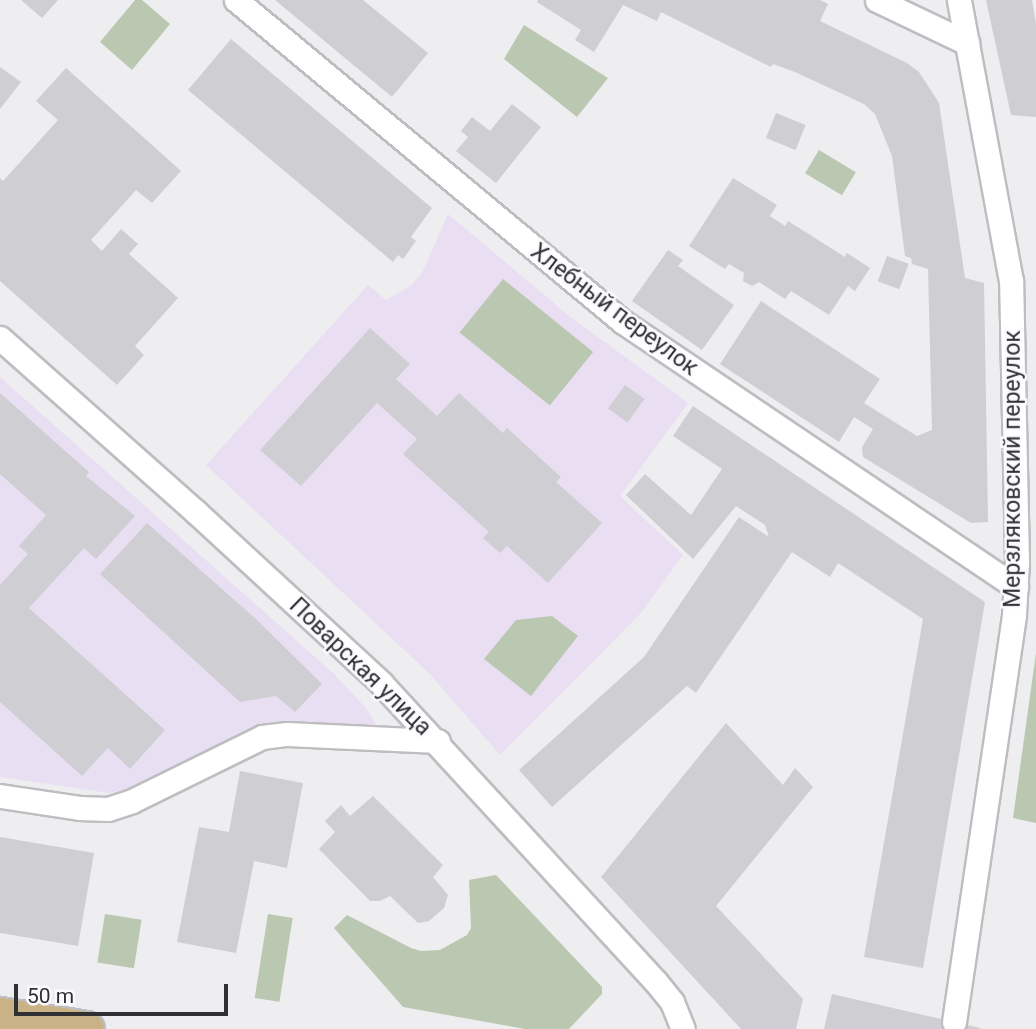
<!DOCTYPE html>
<meta charset="utf-8">
<style>
body{margin:0}
#map{position:relative;width:1036px;height:1029px;overflow:hidden;background:#eeedf0;font-family:Roboto,sans-serif}
div>[style]{position:absolute}
[style*='--x']{left:calc(var(--x)*1px);top:calc(var(--y)*1px);width:calc(var(--w)*1px);rotate:calc(var(--a)*1deg)}
.commercial>*{inset:0;background:#e9dff3}
.education>*{inset:0;background:#eadef3}
.green>*{inset:0;background:#bac8b1;transform-origin:0 0}
.building>*{inset:0;background:#cfced2;transform-origin:0 0}
.roads{filter:drop-shadow(2px 0 #bebdc0) drop-shadow(-2px 0 #bebdc0) drop-shadow(0 2px #bebdc0) drop-shadow(0 -2px #bebdc0)}
.minor>*{height:23px;margin:-11.5px;padding:0 11.5px;transform-origin:11.5px;border-radius:11.5px;background:#fff}
.primary>*{height:35px;margin:-17.5px;padding:0 17.5px;transform-origin:17.5px;border-radius:17.5px;background:#c9b386}
span{translate:-50% -50%;white-space:nowrap;text-align:center;line-height:1.15;-webkit-text-stroke:5px #fbfafe;paint-order:stroke}
.street-label{font-size:23px;color:#313032}
.scale{position:absolute;left:14px;top:984px;width:214px;height:32px;box-sizing:border-box;border:4px solid #313032;border-top:0;padding-left:9px;font-size:21px;line-height:24px;white-space:nowrap;color:#313032;-webkit-text-stroke:5px #fbfafe;paint-order:stroke}
</style>
<div id="map">
<div class="commercial">
<i style="clip-path:polygon(0 377px,334px 674px,366px 708px,376px 724px,367px 730px,341px 725px,264px 724px,129px 789px,109px 793px,0 777px)"></i>
</div>
<div class="education">
<i style="clip-path:polygon(448px 214px,568px 315px,688px 403px,620px 496px,683px 555px,641px 613px,500px 755px,430px 674px,206px 465px,368px 285px,386px 300px,412px 285px,422px 273px)"></i>
</div>
<div class="green">
<i style="clip-path:polygon(135px 0,142px 0,170px 24px,132px 70px,100px 42px)"></i>
<i style="clip-path:polygon(524px 25px,608px 78px,577px 117px,504px 59px)"></i>
<i style="left:819px;top:150px;width:43px;height:27px;rotate:31deg"></i>
<i style="left:503px;top:279px;width:116px;height:69px;rotate:39deg"></i>
<i style="clip-path:polygon(552px 616px,578px 636px,531px 696px,484px 659px,516px 620px)"></i>
<i style="clip-path:polygon(1036px 653px,1036px 823px,1013px 818px)"></i>
<i style="clip-path:polygon(496px 875px,602px 987px,602px 994px,569px 1029px,525px 1029px,403px 1007px,334px 928px,347px 915px,411px 948px,421px 951px,440px 950px,467px 935px,471px 928px,469px 880px)"></i>
<i style="left:105px;top:914px;width:37px;height:49px;rotate:9deg"></i>
<i style="left:268px;top:914px;width:25px;height:85px;rotate:9deg"></i>
</div>
<div class="building">
<i style="clip-path:polygon(21px 0,58px 0,42px 18px)"></i>
<i style="clip-path:polygon(275px 0,363px 0,428px 53px,392px 97px)"></i>
<i style="clip-path:polygon(538px 0,820px 0,828px 4px,820px 21px,907px 63px,919px 72px,939px 103px,965px 278px,984px 283px,988px 522px,971px 523px,863px 457px,862px 447px,873px 429px,854px 417px,839px 442px,720px 364px,761px 301px,880px 379px,864px 403px,917px 436px,932px 430px,928px 269px,912px 264px,911px 258px,905px 256px,892px 156px,875px 114px,864px 104px,795px 72px,773px 64px,771px 67px,661px 12px,657px 21px,623px 5px,594px 52px,575px 40px,581px 30px,537px 2px)"></i>
<i style="clip-path:polygon(986px 0,1032px 0,1036px 24px,1036px 117px,1011px 115px)"></i>
<i style="clip-path:polygon(231px 39px,432px 208px,411px 237px,416px 241px,403px 259px,398px 255px,393px 262px,188px 90px)"></i>
<i style="clip-path:polygon(0 67px,21px 82px,0 109px)"></i>
<i style="clip-path:polygon(66px 68px,181px 171px,152px 203px,136px 190px,91px 240px,102px 251px,121px 229px,138px 244px,129px 254px,178px 298px,135px 346px,144px 355px,117px 385px,0 281px,0 178px,3px 181px,58px 120px,36px 101px)"></i>
<i style="clip-path:polygon(512px 104px,541px 127px,496px 183px,456px 151px,468px 137px,461px 131px,472px 117px,490px 131px)"></i>
<i style="left:776px;top:113px;width:32px;height:27px;rotate:22deg"></i>
<i style="clip-path:polygon(733px 178px,777px 205px,770px 216px,785px 226px,788px 221px,845px 257px,847px 253px,870px 268px,855px 291px,848px 286px,829px 315px,791px 291px,785px 299px,759px 282px,752px 286px,743px 281px,744px 273px,729px 264px,725px 269px,689px 246px)"></i>
<i style="clip-path:polygon(668px 250px,683px 260px,678px 266px,734px 305px,702px 350px,632px 301px)"></i>
<i style="left:887px;top:256px;width:23px;height:27px;rotate:20deg"></i>
<i style="clip-path:polygon(370px 328px,410px 364px,396px 379px,437px 416px,459px 393px,503px 433px,507px 428px,561px 477px,556px 482px,602px 523px,548px 583px,507px 546px,500px 553px,483px 538px,489px 532px,403px 454px,417px 439px,377px 403px,301px 486px,260px 450px)"></i>
<i style="left:625px;top:385px;width:24px;height:29px;rotate:36deg"></i>
<i style="clip-path:polygon(0 393px,89px 472px,86px 476px,135px 516px,96px 559px,84px 548px,29px 608px,165px 730px,130px 769px,108px 748px,82px 776px,0 702px,0 585px,28px 554px,19px 546px,46px 515px,0 474px)"></i>
<i style="clip-path:polygon(693px 406px,985px 602px,923px 968px,864px 957px,923px 619px,838px 563px,830px 577px,792px 552px,696px 693px,687px 686px,552px 807px,519px 770px,644px 657px,739px 517px,769px 537px,765px 525px,736px 506px,693px 559px,626px 495px,645px 474px,691px 515px,722px 469px,673px 436px)"></i>
<i style="clip-path:polygon(147px 523px,256px 619px,322px 684px,295px 712px,276px 696px,240px 702px,100px 574px)"></i>
<i style="clip-path:polygon(726px 723px,783px 785px,795px 768px,813px 787px,716px 906px,803px 999px,796px 1029px,741px 1029px,601px 877px)"></i>
<i style="clip-path:polygon(240px 771px,303px 783px,287px 868px,254px 861px,236px 953px,177px 942px,199px 827px,229px 832px)"></i>
<i style="clip-path:polygon(373px 796px,443px 865px,433px 877px,448px 895px,444px 908px,429px 921px,418px 923px,390px 896px,380px 901px,370px 901px,319px 849px,335px 832px,325px 821px,341px 805px,350px 816px)"></i>
<i style="clip-path:polygon(0 837px,94px 853px,78px 946px,0 933px)"></i>
<i style="clip-path:polygon(832px 994px,980px 1028px,980px 1029px,824px 1029px)"></i>
</div>
<div class="roads">
<div class="minor">
<i style="--x:236;--y:0;--w:503;--a:39.76"></i>
<i style="--x:623;--y:322;--w:474;--a:34"></i>
<i style="--x:877;--y:0;--w:100;--a:25.5"></i>
<i style="--x:0;--y:338;--w:262;--a:41.6"></i>
<i style="--x:196;--y:512;--w:252;--a:42.7"></i>
<i style="--x:381;--y:683;--w:406;--a:47.4"></i>
<i style="--x:656;--y:982;--w:26;--a:51"></i>
<i style="--x:672;--y:1002;--w:29;--a:68"></i>
<i style="--x:0;--y:796;--w:80;--a:8.6"></i>
<i style="--x:79;--y:808;--w:29;--a:2"></i>
<i style="--x:108;--y:809;--w:25;--a:-18"></i>
<i style="--x:132;--y:801;--w:145;--a:-26.2"></i>
<i style="--x:262;--y:737;--w:25;--a:-7"></i>
<i style="--x:287;--y:734;--w:151;--a:2.7"></i>
<i style="--x:954;--y:1022;--w:412;--a:-81.6"></i>
<i style="--x:1014;--y:614;--w:52;--a:-86.7"></i>
<i style="--x:1017;--y:562;--w:281;--a:-91.2"></i>
<i style="--x:1011;--y:281;--w:286;--a:-100.5"></i>
</div>
<div class="primary">
<i style="--x:0;--y:1015;--w:87;--a:9.2"></i>
</div>
</div>
<div class="street-label">
<span style="left:614px;top:310px;rotate:37deg">Хлебный переулок</span>
<span style="left:1013px;top:469px;rotate:-90deg">Мерзляковский переулок</span>
<span style="left:360px;top:667px;rotate:44deg">Поварская улица</span>
</div>
<div class="scale">50 m</div>
</div>
